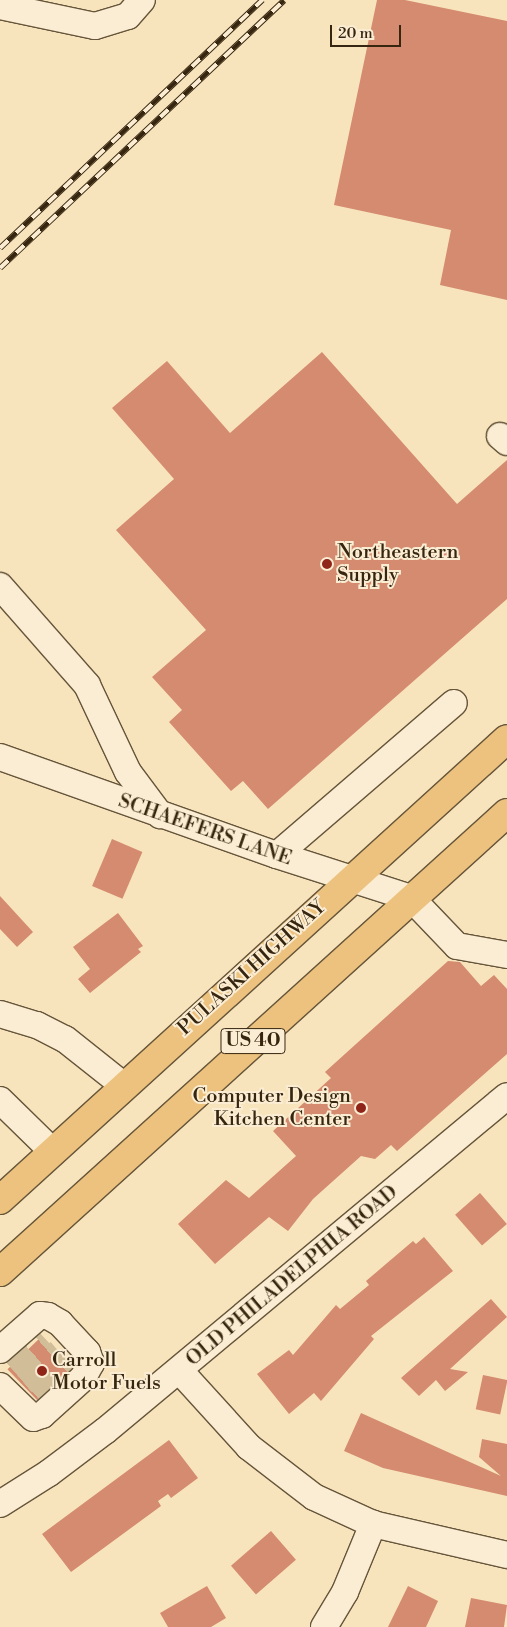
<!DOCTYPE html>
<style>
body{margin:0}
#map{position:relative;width:507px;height:1627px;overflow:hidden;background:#f8e4bc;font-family:"Libre Bodoni",serif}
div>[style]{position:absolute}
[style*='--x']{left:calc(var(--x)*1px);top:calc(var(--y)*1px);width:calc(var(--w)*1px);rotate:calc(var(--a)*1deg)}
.building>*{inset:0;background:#d48b6f;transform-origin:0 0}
.minor-tunnel>*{height:26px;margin-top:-13px;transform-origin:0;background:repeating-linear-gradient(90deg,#d1be99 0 26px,transparent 0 39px)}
.roads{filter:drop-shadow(1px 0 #66553a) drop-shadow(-1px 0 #66553a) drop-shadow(0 1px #66553a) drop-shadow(0 -1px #66553a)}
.minor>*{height:26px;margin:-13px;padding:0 13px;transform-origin:13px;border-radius:13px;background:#faedd3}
.highway>*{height:28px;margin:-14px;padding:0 14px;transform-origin:14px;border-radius:14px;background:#ecc27e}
.rail>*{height:5.5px;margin-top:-2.75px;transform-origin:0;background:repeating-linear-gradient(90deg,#faedd3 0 11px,#36250f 0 22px);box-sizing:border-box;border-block:1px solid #36250f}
.dots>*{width:14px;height:14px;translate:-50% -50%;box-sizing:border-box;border:2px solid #faedd3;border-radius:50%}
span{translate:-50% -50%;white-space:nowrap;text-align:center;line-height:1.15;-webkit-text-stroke:4px #faedd3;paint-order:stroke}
.shield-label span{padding:1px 4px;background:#faedd3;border:1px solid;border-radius:4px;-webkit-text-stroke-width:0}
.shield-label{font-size:19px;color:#36250f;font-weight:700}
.poi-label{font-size:20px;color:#36250f}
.left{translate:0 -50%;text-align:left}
.right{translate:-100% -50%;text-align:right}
.street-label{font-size:20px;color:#36250f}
.scale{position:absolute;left:330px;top:25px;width:71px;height:22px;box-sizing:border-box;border:2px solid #36250f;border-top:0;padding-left:6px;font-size:15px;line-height:18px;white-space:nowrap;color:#36250f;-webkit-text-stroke:4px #faedd3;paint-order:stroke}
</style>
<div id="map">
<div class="building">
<i style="clip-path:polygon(377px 0,405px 0,507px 21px,507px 300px,440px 285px,451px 230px,334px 205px)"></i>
<i style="clip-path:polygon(322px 352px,457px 504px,507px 460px,507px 599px,268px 809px,243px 781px,231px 791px,169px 722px,182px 710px,152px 677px,206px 630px,116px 530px,174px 479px,112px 408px,167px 361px,230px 433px)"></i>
<i style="left:112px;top:839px;width:33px;height:51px;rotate:23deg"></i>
<i style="clip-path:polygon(0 896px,33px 932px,17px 947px,0 929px)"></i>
<i style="clip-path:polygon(118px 913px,143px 946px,138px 949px,141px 952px,90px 993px,78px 979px,90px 969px,73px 947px)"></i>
<i style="clip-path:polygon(448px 961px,460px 962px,481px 986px,494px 975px,507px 989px,507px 1054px,397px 1151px,391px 1145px,375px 1159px,361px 1156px,313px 1199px,288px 1231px,269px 1217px,215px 1264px,178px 1224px,226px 1180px,249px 1198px,296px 1156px,273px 1131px,331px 1078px,325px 1072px)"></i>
<i style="left:480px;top:1193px;width:41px;height:33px;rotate:49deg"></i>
<i style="clip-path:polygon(424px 1237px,453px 1271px,371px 1336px,374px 1339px,321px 1401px,314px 1393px,289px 1414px,257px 1374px,289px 1350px,293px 1355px,336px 1305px,340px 1309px,369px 1285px,366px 1281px,413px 1241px,416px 1244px)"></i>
<i style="clip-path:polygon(491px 1299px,507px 1317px,450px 1369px,468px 1372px,445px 1391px,436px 1380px,419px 1396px,401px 1378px)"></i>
<i style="left:42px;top:1336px;width:43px;height:48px;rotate:46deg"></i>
<i style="left:483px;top:1375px;width:25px;height:35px;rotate:12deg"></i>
<i style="clip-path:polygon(361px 1413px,501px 1476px,479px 1457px,482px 1439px,507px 1444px,507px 1496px,383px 1468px,344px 1451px)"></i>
<i style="clip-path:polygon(169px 1440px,198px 1478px,171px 1498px,168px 1494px,158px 1501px,161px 1506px,71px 1572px,42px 1534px)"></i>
<i style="left:271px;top:1531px;width:38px;height:53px;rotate:49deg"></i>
<i style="clip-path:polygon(207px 1586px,226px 1618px,211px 1627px,168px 1627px,160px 1613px)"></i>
<i style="clip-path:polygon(408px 1586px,438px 1601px,426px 1627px,388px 1627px)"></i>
<i style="clip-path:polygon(471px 1598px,507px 1605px,504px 1627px,465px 1627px)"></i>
</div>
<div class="minor-tunnel">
<i style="--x:10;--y:1367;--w:45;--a:-41.4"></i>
<i style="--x:23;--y:1382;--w:47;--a:-39.8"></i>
<i style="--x:37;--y:1397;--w:47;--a:-42.4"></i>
</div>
<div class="roads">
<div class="minor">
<i style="--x:0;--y:6;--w:97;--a:11.9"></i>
<i style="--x:95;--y:26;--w:34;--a:-17"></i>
<i style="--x:128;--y:16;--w:21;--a:-49"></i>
<i style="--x:500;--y:436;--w:9;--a:41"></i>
<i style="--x:0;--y:586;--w:132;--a:48.7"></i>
<i style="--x:87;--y:685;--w:96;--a:64.8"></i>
<i style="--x:128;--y:772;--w:54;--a:53.3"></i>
<i style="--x:0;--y:757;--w:294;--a:19.5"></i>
<i style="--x:277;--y:855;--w:141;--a:17.8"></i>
<i style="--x:411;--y:898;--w:66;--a:46.2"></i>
<i style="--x:457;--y:946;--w:51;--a:10.2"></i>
<i style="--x:277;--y:855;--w:233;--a:-40.7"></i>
<i style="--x:0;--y:1014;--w:39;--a:17"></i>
<i style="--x:37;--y:1025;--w:31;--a:27"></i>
<i style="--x:65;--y:1039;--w:75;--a:38.5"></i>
<i style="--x:0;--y:1100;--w:73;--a:44.4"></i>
<i style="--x:0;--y:1350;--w:53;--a:-41.2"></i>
<i style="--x:40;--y:1315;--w:8;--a:7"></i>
<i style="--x:48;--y:1316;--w:14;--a:30"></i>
<i style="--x:60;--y:1323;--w:40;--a:47"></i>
<i style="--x:87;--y:1352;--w:12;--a:70"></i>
<i style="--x:91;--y:1363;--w:17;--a:118"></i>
<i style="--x:83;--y:1378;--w:55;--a:137.9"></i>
<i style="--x:42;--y:1415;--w:9;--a:162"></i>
<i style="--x:33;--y:1418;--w:46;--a:-135.9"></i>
<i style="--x:179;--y:1370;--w:104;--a:47.7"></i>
<i style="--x:249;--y:1447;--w:82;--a:37.6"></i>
<i style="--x:314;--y:1497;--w:65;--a:24.6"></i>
<i style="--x:373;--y:1524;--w:138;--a:13"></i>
<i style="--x:0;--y:1504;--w:58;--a:-32.3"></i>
<i style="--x:49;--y:1473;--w:70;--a:-36.9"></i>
<i style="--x:105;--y:1431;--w:523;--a:-39.81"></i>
<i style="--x:324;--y:1627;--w:41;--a:-59"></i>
<i style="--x:345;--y:1592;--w:74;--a:-67.6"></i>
</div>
<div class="highway">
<i style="--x:0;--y:1200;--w:685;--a:-42.28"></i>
<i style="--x:0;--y:1272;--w:684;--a:-42.16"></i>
</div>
</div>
<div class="rail">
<i style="--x:0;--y:248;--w:361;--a:-43.4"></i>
<i style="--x:0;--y:268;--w:390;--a:-43.3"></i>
</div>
<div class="dots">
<i style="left:327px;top:564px;background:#8f2418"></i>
<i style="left:361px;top:1108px;background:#8f2418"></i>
<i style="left:42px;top:1371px;background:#8f2418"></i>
</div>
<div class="shield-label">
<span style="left:253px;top:1041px">US 40</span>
</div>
<div class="poi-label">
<span class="left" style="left:337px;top:564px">Northeastern<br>Supply</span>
<span class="right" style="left:351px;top:1108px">Computer Design<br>Kitchen Center</span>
<span class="left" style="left:52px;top:1372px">Carroll<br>Motor Fuels</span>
</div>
<div class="street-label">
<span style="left:205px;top:830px;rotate:19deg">SCHAEFERS LANE</span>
<span style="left:252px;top:968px;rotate:-42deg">PULASKI HIGHWAY</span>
<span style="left:292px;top:1276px;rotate:-40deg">OLD PHILADELPHIA ROAD</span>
</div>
<div class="scale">20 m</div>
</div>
